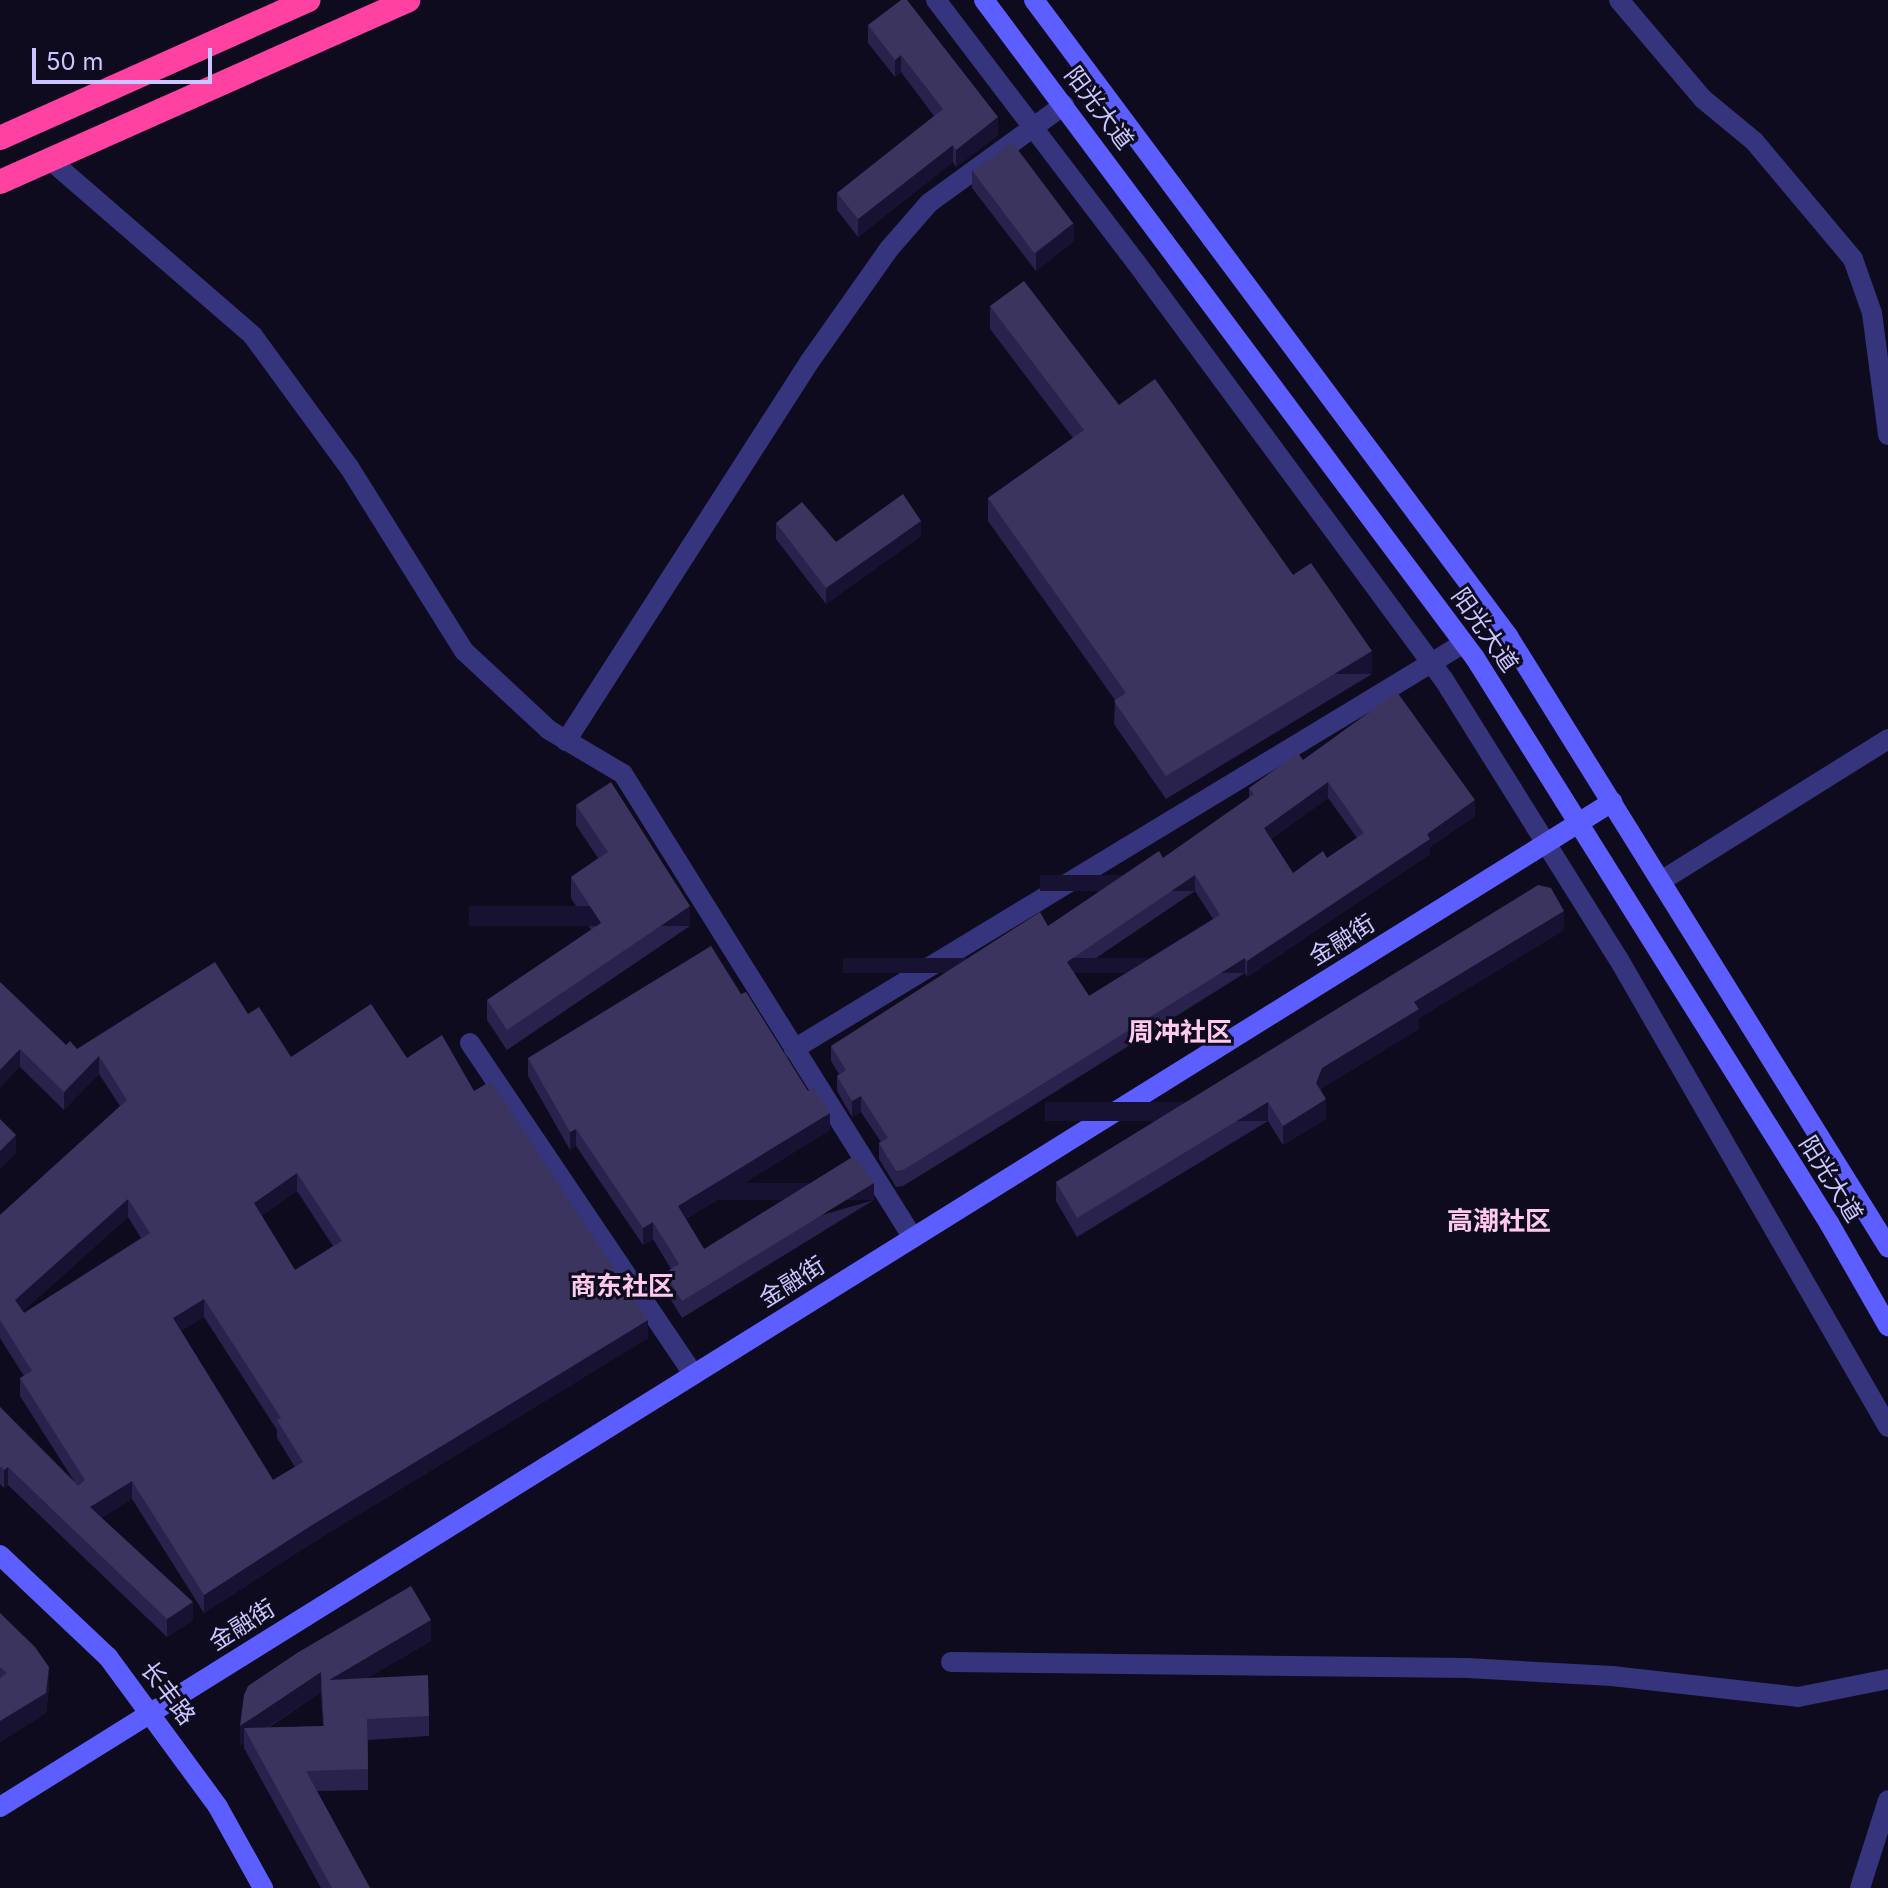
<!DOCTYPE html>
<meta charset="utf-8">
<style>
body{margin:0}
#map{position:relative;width:1888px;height:1888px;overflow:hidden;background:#0d0b1d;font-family:Inter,"Noto Sans SC",sans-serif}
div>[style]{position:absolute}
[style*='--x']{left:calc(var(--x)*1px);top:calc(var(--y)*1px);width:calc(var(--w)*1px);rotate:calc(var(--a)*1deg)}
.street>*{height:20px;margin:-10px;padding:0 10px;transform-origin:10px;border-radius:10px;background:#35347d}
.secondary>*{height:20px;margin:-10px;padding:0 10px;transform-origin:10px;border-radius:10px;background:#5d5eff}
.highway>*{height:24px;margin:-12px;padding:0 12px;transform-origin:12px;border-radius:12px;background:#ff41a1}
.wall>*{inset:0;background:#29224c}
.shaded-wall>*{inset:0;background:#171231;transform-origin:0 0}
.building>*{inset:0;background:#3b345f;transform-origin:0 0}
span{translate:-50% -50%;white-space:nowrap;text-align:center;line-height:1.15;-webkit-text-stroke:6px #0d0b1d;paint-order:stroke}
.street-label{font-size:24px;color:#cbc6ff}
.neighbourhood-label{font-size:26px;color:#ffc8ed;font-weight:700}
.scale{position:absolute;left:32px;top:48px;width:180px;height:36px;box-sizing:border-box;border:4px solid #cbc6ff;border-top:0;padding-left:10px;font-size:24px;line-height:28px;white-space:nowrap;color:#cbc6ff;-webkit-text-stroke:6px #0d0b1d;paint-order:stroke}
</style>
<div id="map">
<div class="street">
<i style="--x:936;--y:0;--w:347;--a:52.7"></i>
<i style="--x:1146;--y:276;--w:502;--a:53.59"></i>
<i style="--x:1444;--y:680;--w:328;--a:58"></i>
<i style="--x:1618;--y:958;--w:541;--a:60.07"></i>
<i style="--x:1619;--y:0;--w:130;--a:49.7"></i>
<i style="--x:1703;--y:99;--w:66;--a:39.5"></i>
<i style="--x:1754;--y:141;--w:154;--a:50"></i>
<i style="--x:1853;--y:259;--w:57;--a:70.6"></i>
<i style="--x:1872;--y:313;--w:123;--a:82.5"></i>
<i style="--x:49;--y:159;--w:270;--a:40.9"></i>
<i style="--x:253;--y:336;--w:162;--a:53.8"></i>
<i style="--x:349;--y:467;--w:217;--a:58"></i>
<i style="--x:464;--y:651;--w:116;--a:42.9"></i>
<i style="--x:549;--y:730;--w:86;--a:30.7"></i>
<i style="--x:623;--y:774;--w:547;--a:57.99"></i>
<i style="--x:566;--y:741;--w:452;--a:-57.3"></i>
<i style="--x:810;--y:361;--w:137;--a:-54.8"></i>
<i style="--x:889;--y:249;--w:61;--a:-49"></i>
<i style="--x:929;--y:203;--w:167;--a:-36"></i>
<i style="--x:1661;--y:881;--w:268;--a:-32"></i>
<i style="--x:470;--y:1043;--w:400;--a:56"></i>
<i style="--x:794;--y:1049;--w:783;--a:-31.21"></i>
<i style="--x:951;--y:1662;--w:516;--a:0.67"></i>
<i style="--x:1467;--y:1668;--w:145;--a:3.2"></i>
<i style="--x:1612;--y:1676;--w:187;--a:6.4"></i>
<i style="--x:1798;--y:1697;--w:92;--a:-11.3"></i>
<i style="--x:1860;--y:1888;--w:92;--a:-72.3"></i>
</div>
<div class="secondary">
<i style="--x:984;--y:0;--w:821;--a:53.27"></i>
<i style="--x:1475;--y:658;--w:667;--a:57.93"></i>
<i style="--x:1829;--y:1223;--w:119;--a:60.2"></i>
<i style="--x:1034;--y:0;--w:793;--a:53.3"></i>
<i style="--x:1508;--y:636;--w:720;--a:58.12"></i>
<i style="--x:0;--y:1555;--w:149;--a:43.4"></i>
<i style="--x:108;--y:1657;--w:186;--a:53.7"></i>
<i style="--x:218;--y:1807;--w:93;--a:60.9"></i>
<i style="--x:0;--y:1807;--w:1900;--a:-31.94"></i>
</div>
<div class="highway">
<i style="--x:0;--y:138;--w:338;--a:-24.1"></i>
<i style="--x:0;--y:182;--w:447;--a:-24"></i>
</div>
<div class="wall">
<i style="clip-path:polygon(868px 25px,998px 135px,956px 167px,953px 162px,858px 237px,837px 210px,837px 193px,934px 116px,901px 72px,895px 77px,868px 43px)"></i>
<i style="clip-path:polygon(972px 170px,1074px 241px,1036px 271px,972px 188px)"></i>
<i style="clip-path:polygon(990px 306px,1119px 405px,1293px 575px,1372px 674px,1166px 799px,1114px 724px,1115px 700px,988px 521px,988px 498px,1073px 438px,990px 329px)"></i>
<i style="clip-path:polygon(776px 523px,836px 542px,921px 536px,826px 604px,776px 539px)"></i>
<i style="clip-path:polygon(evenodd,1303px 760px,1475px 816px,1430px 847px,1430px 854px,1247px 977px,1245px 973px,1007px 1122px,903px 1186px,896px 1187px,879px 1159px,879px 1143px,881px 1142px,861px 1112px,852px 1117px,837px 1091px,837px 1076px,839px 1074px,831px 1061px,831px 1046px,1048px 926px,1163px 858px,1249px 798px,1249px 788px,1303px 760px,1328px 798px,1357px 838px,1327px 858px,1293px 873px,1271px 839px,1328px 798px,1303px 760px,1195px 891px,1213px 919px,1089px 996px,1074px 973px,1195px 891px)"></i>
<i style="clip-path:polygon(576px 805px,690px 926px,507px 1050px,487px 1020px,487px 1000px,591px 930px,571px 898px,571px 877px,598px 858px,576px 825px)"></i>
<i style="clip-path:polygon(1564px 930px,1419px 1018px,1419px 1029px,1322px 1088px,1321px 1090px,1326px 1119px,1283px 1145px,1268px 1121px,1077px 1237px,1056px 1201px,1056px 1182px)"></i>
<i style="clip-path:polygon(evenodd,0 982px,66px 1045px,77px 1049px,248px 1014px,291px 1057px,407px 1058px,474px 1091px,648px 1338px,312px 1543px,204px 1613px,132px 1499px,101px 1518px,193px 1620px,167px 1637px,8px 1485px,4px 1488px,0 1484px,0 1407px,74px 1481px,20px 1396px,20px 1378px,24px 1376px,0 1338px,0 1215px,120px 1106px,99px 1074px,64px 1110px,20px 1067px,0 982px,297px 1191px,333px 1246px,295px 1270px,261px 1216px,297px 1191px,0 982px,128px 1217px,141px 1238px,24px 1313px,23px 1311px,128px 1217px,0 982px,204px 1317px,277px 1430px,277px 1438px,295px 1467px,273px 1480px,181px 1331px,204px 1317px)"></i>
<i style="clip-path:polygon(741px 994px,830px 1130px,686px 1219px,704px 1249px,874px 1200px,682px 1318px,665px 1290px,665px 1273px,671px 1269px,653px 1239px,643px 1245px,576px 1146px,570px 1150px,528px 1076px,528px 1058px)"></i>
<i style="clip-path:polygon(0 1613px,49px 1687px,46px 1713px,0 1742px)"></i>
<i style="clip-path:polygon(evenodd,431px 1641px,367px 1678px,429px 1716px,429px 1736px,368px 1740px,368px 1790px,317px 1791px,370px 1888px,321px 1888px,244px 1748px,244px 1743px,240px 1746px,248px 1686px,431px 1641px,321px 1692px,323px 1726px,268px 1728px,321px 1692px)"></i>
</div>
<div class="shaded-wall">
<i style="clip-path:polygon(901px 55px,901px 72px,895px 77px,895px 60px)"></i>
<i style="clip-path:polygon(998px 117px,998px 135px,956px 167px,956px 150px)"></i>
<i style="clip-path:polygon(953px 145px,953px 162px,858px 237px,858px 219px)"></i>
<i style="clip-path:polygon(1074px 223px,1074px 241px,1036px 271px,1036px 253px)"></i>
<i style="clip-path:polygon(921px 521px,921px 536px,826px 604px,826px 588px)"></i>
<i style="left:1372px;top:651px;width:23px;height:241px;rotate:90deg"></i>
<i style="clip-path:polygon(1328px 782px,1328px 798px,1264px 844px,1264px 828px)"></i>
<i style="clip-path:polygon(1475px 800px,1475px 816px,1430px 847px,1430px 854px,1247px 977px,1247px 961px)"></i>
<i style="left:1195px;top:875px;width:16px;height:155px;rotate:90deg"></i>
<i style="left:690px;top:906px;width:20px;height:221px;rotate:90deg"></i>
<i style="clip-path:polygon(1564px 911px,1564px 930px,1419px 1018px,1419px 1029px,1322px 1088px,1316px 1102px,1316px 1083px,1322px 1068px,1414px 1002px)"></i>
<i style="left:1245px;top:958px;width:15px;height:402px;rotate:90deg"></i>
<i style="clip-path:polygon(20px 1049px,20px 1067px,0 1088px,0 1070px)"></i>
<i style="clip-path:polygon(99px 1056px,99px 1074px,64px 1110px,64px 1092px)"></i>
<i style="clip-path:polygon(861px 1096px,861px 1112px,852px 1117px,852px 1101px)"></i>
<i style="clip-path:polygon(1326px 1099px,1326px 1119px,1283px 1145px,1283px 1126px)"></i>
<i style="left:1268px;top:1102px;width:19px;height:223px;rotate:90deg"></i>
<i style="clip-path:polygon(830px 1113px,830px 1130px,678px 1224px,678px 1206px)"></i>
<i style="clip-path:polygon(576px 1129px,576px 1146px,570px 1150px,570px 1132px)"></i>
<i style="clip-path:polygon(16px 1135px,16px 1153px,0 1169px,0 1151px)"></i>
<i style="clip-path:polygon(297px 1173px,297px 1191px,254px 1221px,254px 1203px)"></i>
<i style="left:874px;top:1183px;width:17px;height:225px;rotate:90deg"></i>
<i style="clip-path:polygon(128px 1199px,128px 1217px,15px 1318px,15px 1300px)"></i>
<i style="clip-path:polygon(653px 1222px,653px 1239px,643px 1245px,643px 1228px)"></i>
<i style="clip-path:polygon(204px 1299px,204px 1317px,173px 1336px,173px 1318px)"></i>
<i style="clip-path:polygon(648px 1320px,648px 1338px,312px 1543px,204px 1613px,204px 1595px,312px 1525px)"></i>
<i style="clip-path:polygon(8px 1467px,8px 1485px,4px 1488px,4px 1470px)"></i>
<i style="clip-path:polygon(132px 1481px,132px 1499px,90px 1525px,90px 1507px)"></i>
<i style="clip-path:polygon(193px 1602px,193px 1620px,167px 1637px,167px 1619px)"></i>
<i style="clip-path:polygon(431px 1620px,431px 1641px,329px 1700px,329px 1680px)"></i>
<i style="clip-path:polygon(49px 1667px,49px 1687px,46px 1713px,0 1742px,0 1721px)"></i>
<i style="clip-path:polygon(321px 1672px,321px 1692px,250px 1739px,244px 1728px,244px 1743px,240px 1746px,240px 1726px)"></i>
</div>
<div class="building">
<i style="clip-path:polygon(901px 0,907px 0,998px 117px,956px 150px,953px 145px,858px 219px,837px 193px,943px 109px,901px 55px,895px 60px,868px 25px)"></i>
<i style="left:1012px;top:142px;width:102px;height:49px;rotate:53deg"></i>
<i style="clip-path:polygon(1024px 281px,1119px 405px,1155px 379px,1293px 575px,1311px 563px,1372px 651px,1166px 776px,1114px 701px,1126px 693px,988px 498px,1084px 430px,990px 306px)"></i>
<i style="clip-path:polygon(903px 494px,921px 521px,826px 588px,776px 523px,802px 502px,836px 542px)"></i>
<i style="clip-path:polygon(evenodd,1397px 692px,1475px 800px,1427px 834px,1430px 839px,1247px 961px,1245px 958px,1007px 1106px,903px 1170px,896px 1171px,879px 1143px,888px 1138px,861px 1096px,852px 1101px,837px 1076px,846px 1070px,831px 1046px,1040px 912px,1048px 926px,1159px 851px,1163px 858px,1254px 794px,1249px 788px,1298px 753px,1303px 760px,1397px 692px,1328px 782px,1364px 833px,1327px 858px,1323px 851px,1293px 873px,1264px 828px,1328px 782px,1397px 692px,1195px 875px,1220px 915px,1089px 996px,1067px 962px,1195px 875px)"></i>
<i style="clip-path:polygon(611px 782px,690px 906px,507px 1030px,487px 1000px,601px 923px,571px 877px,608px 852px,576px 805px)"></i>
<i style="clip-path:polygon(1538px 885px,1551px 888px,1564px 911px,1414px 1002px,1419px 1009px,1322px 1068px,1316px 1083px,1326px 1099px,1283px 1126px,1268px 1102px,1077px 1218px,1056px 1182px)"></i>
<i style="clip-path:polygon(711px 946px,741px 994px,746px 992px,808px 1091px,814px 1088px,830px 1113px,678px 1206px,704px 1249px,854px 1156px,874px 1183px,682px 1301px,665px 1273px,679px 1264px,653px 1222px,643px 1228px,576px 1129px,570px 1132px,528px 1058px)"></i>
<i style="clip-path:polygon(evenodd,215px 962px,248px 1014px,259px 1007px,291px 1057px,371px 1004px,407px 1058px,442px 1035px,474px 1091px,491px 1081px,648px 1320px,312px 1525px,204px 1595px,132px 1481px,90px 1507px,193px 1602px,167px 1619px,8px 1467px,4px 1470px,0 1466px,0 1407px,78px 1486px,85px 1480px,20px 1378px,32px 1371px,0 1320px,0 1215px,127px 1100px,99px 1056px,64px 1092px,20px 1049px,0 1070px,0 982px,66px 1045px,70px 1041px,77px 1049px,215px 962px,297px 1173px,342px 1241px,295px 1270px,254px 1203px,297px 1173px,215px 962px,128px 1199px,150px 1233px,24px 1313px,15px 1300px,128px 1199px,215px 962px,204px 1299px,281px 1418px,277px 1420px,303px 1462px,273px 1480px,173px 1318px,204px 1299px)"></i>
<i style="clip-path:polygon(0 1119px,16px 1135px,0 1151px)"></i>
<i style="clip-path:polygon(411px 1586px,431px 1620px,329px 1680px,428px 1675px,429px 1716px,367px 1719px,368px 1769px,306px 1771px,370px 1888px,332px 1888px,244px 1728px,324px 1726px,321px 1672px,240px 1726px,244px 1695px,248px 1686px,297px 1653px)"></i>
<i style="clip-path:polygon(0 1613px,35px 1647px,49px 1667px,46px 1693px,0 1721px,0 1678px,7px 1673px,0 1667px)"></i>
</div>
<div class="street-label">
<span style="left:1099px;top:108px;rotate:53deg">阳光大道</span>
<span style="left:1485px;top:630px;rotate:55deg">阳光大道</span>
<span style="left:1342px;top:940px;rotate:-32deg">金融街</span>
<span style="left:1831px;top:1179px;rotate:58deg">阳光大道</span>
<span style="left:792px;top:1282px;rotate:-32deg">金融街</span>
<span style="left:242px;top:1625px;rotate:-32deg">金融街</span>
<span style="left:168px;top:1693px;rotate:53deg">长丰路</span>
</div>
<div class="neighbourhood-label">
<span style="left:1180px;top:1032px">周冲社区</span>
<span style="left:1499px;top:1221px">高潮社区</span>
<span style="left:622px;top:1286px">商东社区</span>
</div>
<div class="scale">50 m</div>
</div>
